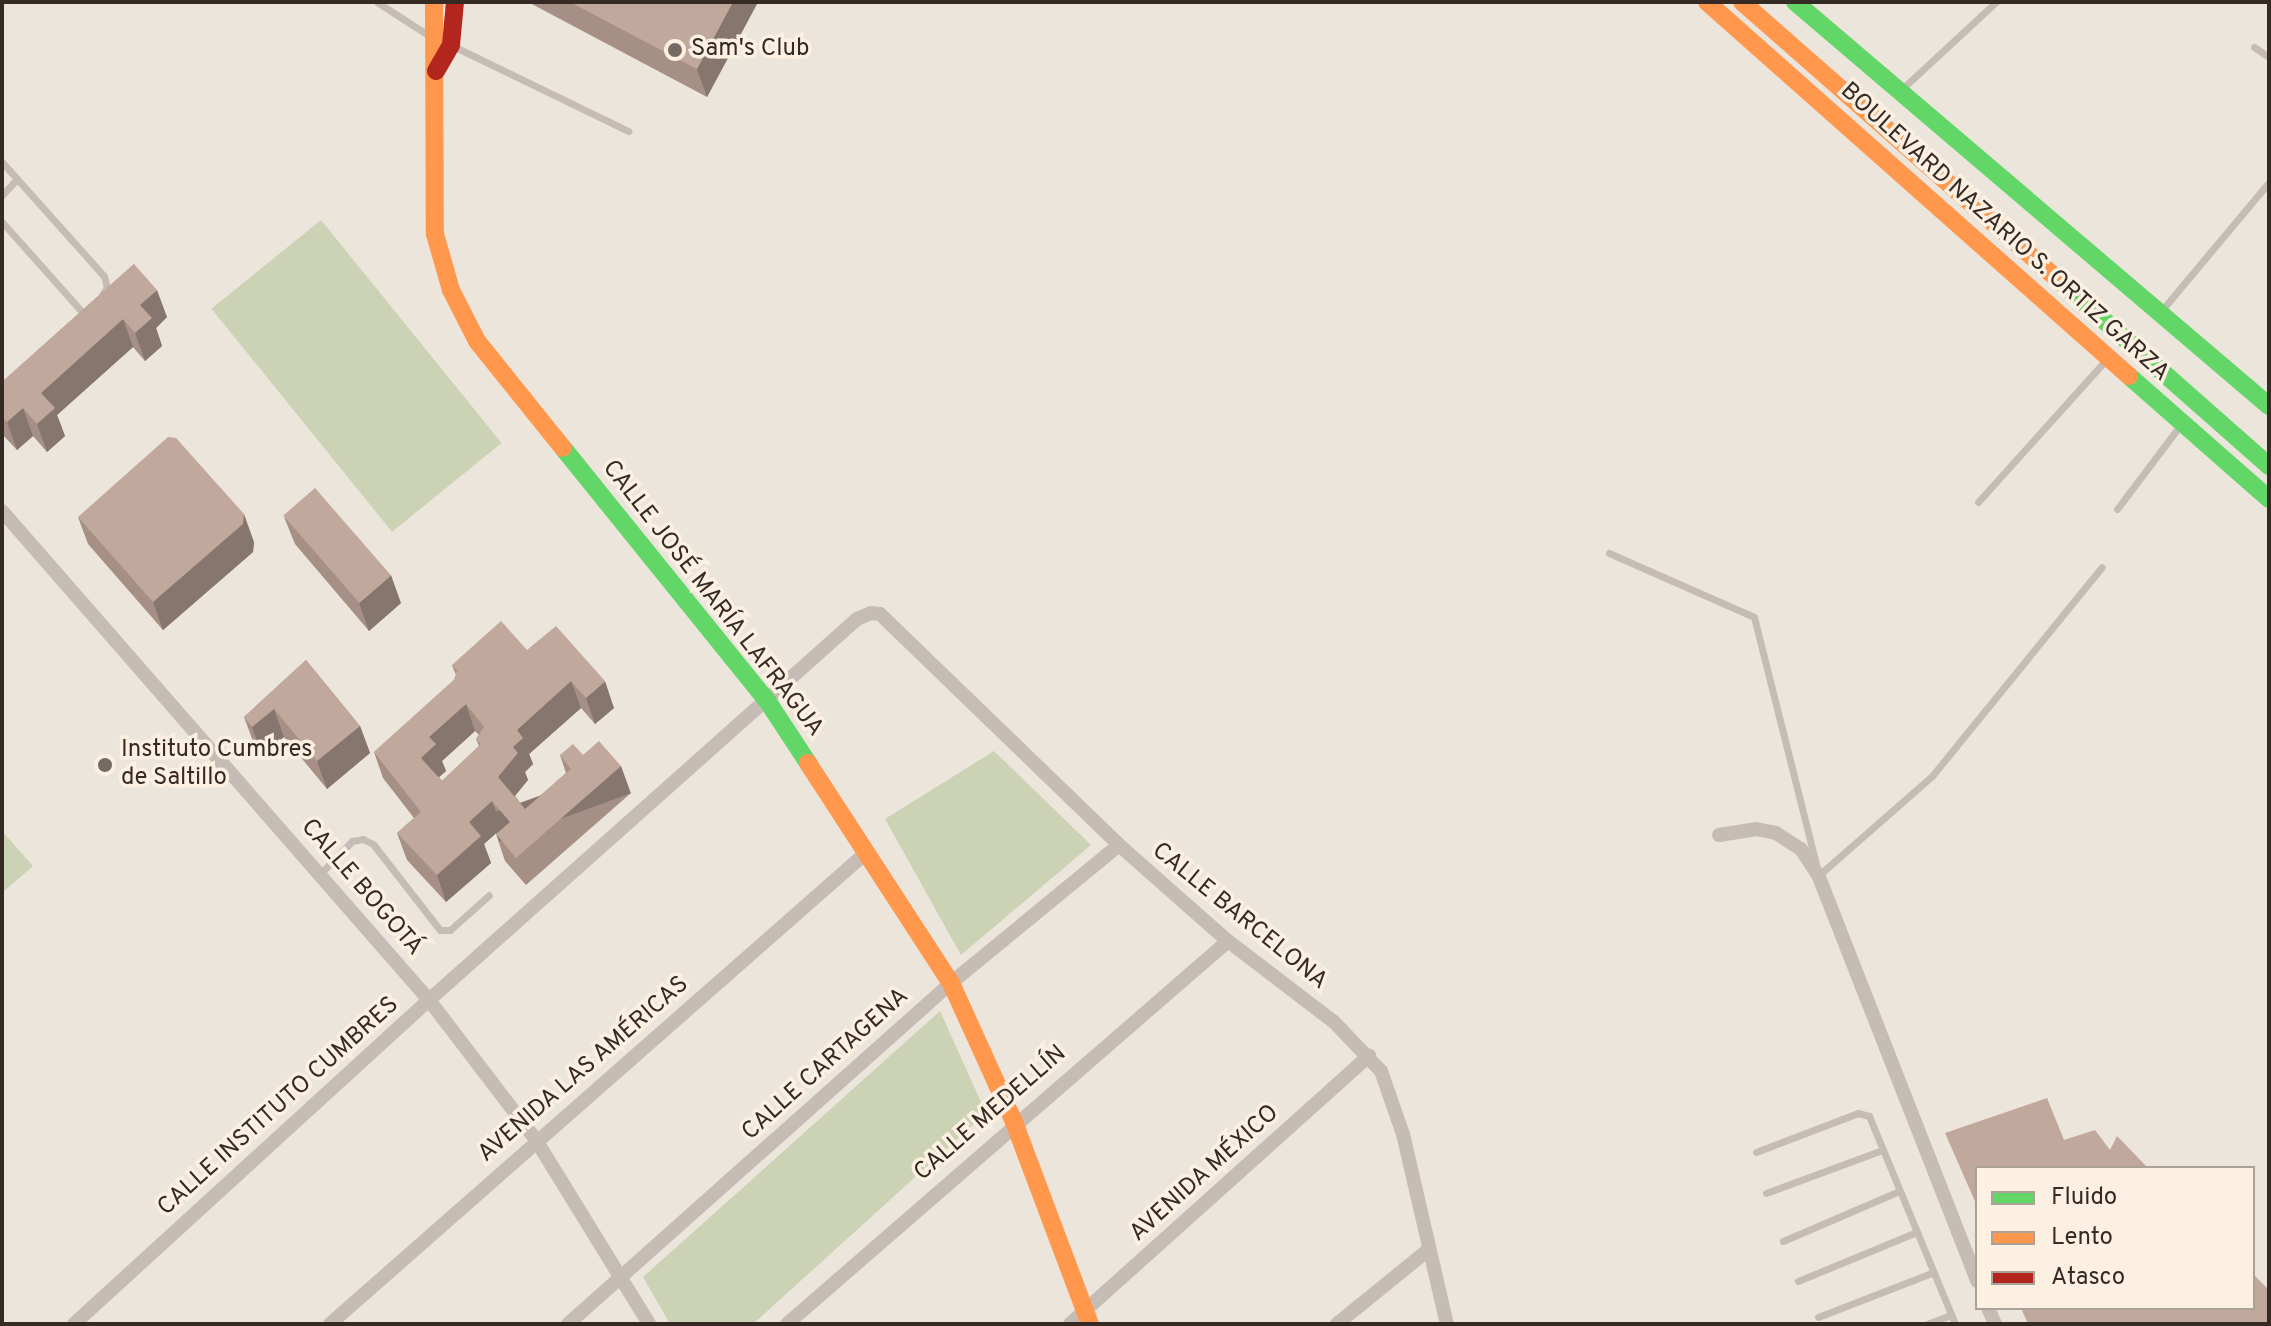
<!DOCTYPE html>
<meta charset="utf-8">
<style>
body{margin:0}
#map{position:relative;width:2271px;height:1326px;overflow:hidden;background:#ece5dc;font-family:Overpass,sans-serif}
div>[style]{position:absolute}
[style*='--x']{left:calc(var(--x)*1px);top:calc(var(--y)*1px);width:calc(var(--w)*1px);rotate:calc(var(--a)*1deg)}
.green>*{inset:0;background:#ccd2b4;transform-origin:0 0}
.lane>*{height:7px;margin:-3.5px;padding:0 3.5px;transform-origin:3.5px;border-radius:3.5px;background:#c5bdb5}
.street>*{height:14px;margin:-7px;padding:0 7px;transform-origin:7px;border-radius:7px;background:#c5bdb5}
.fast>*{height:18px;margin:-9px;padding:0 9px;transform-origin:9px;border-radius:9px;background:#63d668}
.slow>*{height:18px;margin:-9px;padding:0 9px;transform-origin:9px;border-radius:9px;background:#ff974d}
.jam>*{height:18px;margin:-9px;padding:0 9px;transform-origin:9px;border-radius:9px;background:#b3261e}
.wall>*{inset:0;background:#a69086}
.shaded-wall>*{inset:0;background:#87766d;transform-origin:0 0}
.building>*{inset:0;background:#c1a89c;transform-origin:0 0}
.dots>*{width:22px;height:22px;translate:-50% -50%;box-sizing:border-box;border:4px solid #fbf0e2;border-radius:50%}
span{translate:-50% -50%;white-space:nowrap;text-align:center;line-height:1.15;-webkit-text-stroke:7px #fbf0e2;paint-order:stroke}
.poi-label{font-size:24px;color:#352a24}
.left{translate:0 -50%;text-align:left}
.street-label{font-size:24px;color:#352a24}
.frame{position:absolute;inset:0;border:4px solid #352a24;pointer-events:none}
.legend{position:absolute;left:1975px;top:1166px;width:280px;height:144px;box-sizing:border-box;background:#fbf0e2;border:2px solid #aca196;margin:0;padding:10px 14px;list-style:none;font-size:24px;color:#352a24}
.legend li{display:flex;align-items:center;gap:16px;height:40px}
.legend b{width:40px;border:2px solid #aca196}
</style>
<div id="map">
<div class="green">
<i style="left:321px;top:220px;width:287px;height:141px;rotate:51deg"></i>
<i style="clip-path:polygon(994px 751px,1091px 845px,961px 955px,885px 819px)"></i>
<i style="clip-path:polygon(2px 831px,33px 866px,2px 893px)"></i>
<i style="clip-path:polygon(940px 1011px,986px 1113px,753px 1324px,670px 1324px,643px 1277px)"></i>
</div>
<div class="lane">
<i style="--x:377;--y:2;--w:64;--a:32.9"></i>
<i style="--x:453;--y:46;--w:195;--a:25.9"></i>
<i style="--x:2254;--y:47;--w:18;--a:34"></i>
<i style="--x:1903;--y:88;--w:127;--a:-42.8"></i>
<i style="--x:2;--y:162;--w:153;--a:48.2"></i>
<i style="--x:104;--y:276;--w:11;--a:75"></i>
<i style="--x:107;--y:287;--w:9;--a:122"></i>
<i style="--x:2;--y:195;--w:22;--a:-47"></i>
<i style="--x:2;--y:222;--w:123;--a:48.3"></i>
<i style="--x:84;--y:314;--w:6;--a:-45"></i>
<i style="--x:2162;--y:310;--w:167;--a:-50.1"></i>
<i style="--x:1978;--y:502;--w:190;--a:-48"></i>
<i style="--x:2117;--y:509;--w:101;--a:-53"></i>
<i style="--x:1609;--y:553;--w:158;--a:23.8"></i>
<i style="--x:1754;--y:617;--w:254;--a:75.9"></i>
<i style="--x:320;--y:874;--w:46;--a:-45.9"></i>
<i style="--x:352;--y:841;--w:11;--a:-10"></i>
<i style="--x:363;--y:839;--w:11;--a:27"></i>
<i style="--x:373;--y:844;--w:109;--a:52.1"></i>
<i style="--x:440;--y:930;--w:10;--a:0"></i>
<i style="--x:450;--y:930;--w:52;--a:-41.9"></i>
<i style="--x:1819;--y:875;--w:150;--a:-41.2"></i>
<i style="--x:1932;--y:776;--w:269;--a:-50.9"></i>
<i style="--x:1756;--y:1152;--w:109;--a:-20.9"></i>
<i style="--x:1858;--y:1113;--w:11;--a:15"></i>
<i style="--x:1869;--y:1116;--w:225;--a:67.5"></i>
<i style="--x:1766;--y:1193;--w:124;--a:-20.3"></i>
<i style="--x:1783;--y:1241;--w:126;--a:-23.3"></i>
<i style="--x:1798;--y:1281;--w:129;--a:-22.4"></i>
<i style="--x:1818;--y:1317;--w:124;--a:-21.2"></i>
<i style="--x:1927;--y:1324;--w:26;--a:-21"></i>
</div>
<div class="street">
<i style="--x:2;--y:511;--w:649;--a:48.87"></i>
<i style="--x:429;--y:1000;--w:176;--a:52.6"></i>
<i style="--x:536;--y:1140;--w:216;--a:58.4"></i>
<i style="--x:1719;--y:835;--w:37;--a:-9"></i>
<i style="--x:1756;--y:829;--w:20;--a:11"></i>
<i style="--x:1776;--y:833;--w:30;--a:33"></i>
<i style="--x:1801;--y:849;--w:33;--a:57"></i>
<i style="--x:1819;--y:877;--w:434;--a:68.6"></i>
<i style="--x:1988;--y:1308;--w:17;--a:66"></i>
<i style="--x:74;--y:1324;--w:481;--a:-42.4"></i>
<i style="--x:429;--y:1000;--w:573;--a:-41.68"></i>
<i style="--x:857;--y:619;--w:15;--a:-23"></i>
<i style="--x:871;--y:613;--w:9;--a:6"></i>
<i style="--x:880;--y:614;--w:332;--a:44"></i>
<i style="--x:1119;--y:845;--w:145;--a:41.4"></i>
<i style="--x:1228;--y:941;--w:133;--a:37.4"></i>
<i style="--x:1334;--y:1022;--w:68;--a:46.2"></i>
<i style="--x:1381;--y:1071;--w:67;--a:70.8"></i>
<i style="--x:1403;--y:1134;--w:195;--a:77"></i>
<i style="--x:330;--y:1324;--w:716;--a:-41.32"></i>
<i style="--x:568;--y:1324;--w:513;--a:-41.68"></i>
<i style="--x:951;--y:983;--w:217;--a:-39.4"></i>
<i style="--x:787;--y:1324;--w:584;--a:-40.97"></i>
<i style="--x:1070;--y:1324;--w:402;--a:-41.9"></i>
<i style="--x:1337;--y:1324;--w:117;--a:-39.1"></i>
</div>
<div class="fast">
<i style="--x:1795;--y:2;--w:623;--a:40.44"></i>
<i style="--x:2057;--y:279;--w:283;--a:41.4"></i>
<i style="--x:2129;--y:376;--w:186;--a:41.3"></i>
<i style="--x:563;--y:448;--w:326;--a:51.1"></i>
<i style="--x:768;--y:702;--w:73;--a:56.7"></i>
</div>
<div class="slow">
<i style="--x:434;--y:2;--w:232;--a:89.8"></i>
<i style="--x:435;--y:234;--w:58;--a:74.1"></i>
<i style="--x:451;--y:290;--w:57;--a:63"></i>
<i style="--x:477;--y:341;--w:137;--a:51.2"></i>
<i style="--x:1707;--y:2;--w:564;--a:41.55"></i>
<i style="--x:1742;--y:2;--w:419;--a:41.3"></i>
<i style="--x:808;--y:763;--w:262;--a:57"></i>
<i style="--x:951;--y:983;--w:153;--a:65.6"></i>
<i style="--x:1014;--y:1122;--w:216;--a:69.4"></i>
</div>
<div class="jam">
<i style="--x:436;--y:71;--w:30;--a:-60"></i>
<i style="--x:451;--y:45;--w:43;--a:-84.7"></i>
</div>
<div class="wall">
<i style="clip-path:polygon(528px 2px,758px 2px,707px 97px)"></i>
<i style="clip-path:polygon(134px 264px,167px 317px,156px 328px,162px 346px,145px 361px,133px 347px,57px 415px,65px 436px,47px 452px,33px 436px,17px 450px,2px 434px,2px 382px)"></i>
<i style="clip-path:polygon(78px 517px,254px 542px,253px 552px,163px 630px,88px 544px)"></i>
<i style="clip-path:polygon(284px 517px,401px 603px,369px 631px,295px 544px)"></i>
<i style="clip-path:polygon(evenodd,527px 650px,614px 708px,595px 724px,581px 708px,529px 754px,533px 764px,525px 772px,528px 780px,515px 796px,525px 809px,566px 773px,560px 755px,583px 755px,631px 793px,526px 885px,505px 861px,496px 834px,502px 828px,484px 844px,491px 863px,446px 902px,407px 860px,397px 833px,414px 818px,383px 778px,374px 752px,454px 680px,456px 675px,452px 665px,527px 650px,475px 731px,479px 735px,476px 739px,479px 746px,442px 781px,439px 777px,446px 771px,442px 761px,475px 731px)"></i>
<i style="clip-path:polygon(306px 660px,360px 726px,370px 753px,327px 789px,284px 737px,262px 754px,254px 744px,244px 717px)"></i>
</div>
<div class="shaded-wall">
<i style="clip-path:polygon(733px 2px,758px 2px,707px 97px,697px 69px)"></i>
<i style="clip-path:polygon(157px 290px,167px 317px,156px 328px,162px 346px,145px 361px,135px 333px,140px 305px)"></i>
<i style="clip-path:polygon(123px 319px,133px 347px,57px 415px,65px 436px,47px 452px,37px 424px,41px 393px)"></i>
<i style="clip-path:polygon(23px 408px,33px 436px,17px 450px,7px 422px)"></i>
<i style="clip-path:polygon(244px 514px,254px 542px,253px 552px,163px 630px,153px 602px)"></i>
<i style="clip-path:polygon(391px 575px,401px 603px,369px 631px,359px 603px)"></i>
<i style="clip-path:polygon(571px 681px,581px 708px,529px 754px,533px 764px,525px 772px,528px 780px,508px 804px,498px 777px,513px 747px,517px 730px)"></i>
<i style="clip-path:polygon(605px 681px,614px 708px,595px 724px,586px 698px)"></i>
<i style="clip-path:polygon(466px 704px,475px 731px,442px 761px,446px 771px,431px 784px,421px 758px,429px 737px)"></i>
<i style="clip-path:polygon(274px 709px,284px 737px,262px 754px,252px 727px)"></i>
<i style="clip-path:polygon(360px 726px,370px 753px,327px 789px,317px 761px)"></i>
<i style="left:621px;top:766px;width:29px;height:140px;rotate:70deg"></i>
<i style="clip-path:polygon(492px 801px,502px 828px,484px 844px,491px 863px,446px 902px,437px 875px,469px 822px)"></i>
</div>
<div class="building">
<i style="clip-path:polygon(570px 2px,733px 2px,697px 69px)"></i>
<i style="clip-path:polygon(134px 264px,157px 290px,140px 305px,152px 318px,135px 333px,123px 319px,41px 393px,55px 408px,37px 424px,23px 408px,7px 422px,2px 417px,2px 382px)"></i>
<i style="clip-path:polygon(168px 437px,176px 438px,244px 514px,243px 524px,153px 602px,78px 517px)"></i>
<i style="left:315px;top:488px;width:116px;height:42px;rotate:49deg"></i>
<i style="clip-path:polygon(evenodd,501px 621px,527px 650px,556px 626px,605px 681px,586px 698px,571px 681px,517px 730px,523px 738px,513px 747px,518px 753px,498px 777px,525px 809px,571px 769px,560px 755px,573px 744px,583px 755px,599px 741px,621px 766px,516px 858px,496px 834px,510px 822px,492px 801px,469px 822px,481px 836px,437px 875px,397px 833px,421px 812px,374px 752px,454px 680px,457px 671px,452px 665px,501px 621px,466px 704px,484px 727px,476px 739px,481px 744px,442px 781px,421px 758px,436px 744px,429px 737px,466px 704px)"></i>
<i style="clip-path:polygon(306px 660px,360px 726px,317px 761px,274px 709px,252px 727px,244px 717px)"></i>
<i style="clip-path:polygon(2047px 1098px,2064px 1140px,2095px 1130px,2110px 1150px,2117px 1136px,2148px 1168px,1977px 1168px,1977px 1206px,1945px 1133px)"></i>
<i style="clip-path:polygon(2253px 1274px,2269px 1290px,2269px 1324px,2028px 1324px,2021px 1308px,2253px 1308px)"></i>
</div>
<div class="dots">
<i style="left:675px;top:50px;background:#756b64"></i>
<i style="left:105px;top:765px;background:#756b64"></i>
</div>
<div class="poi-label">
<span class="left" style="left:691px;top:50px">Sam's Club</span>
<span class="left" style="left:121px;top:765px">Instituto Cumbres<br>de Saltillo</span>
</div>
<div class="street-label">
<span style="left:2004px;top:233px;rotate:42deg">BOULEVARD NAZARIO S. ORTIZ GARZA</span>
<span style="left:712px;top:599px;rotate:52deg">CALLE JOSÉ MARÍA LAFRAGUA</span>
<span style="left:361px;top:888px;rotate:49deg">CALLE BOGOTÁ</span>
<span style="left:1239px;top:917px;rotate:39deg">CALLE BARCELONA</span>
<span style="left:826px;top:1065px;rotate:-42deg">CALLE CARTAGENA</span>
<span style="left:584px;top:1070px;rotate:-41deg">AVENIDA LAS AMÉRICAS</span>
<span style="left:279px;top:1107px;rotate:-42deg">CALLE INSTITUTO CUMBRES</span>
<span style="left:991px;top:1114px;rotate:-41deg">CALLE MEDELLÍN</span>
<span style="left:1205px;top:1174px;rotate:-42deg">AVENIDA MÉXICO</span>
</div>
<div class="frame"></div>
<ul class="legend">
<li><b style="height:10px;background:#63d668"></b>Fluido</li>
<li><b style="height:10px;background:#ff974d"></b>Lento</li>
<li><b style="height:10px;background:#b3261e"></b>Atasco</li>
</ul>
</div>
